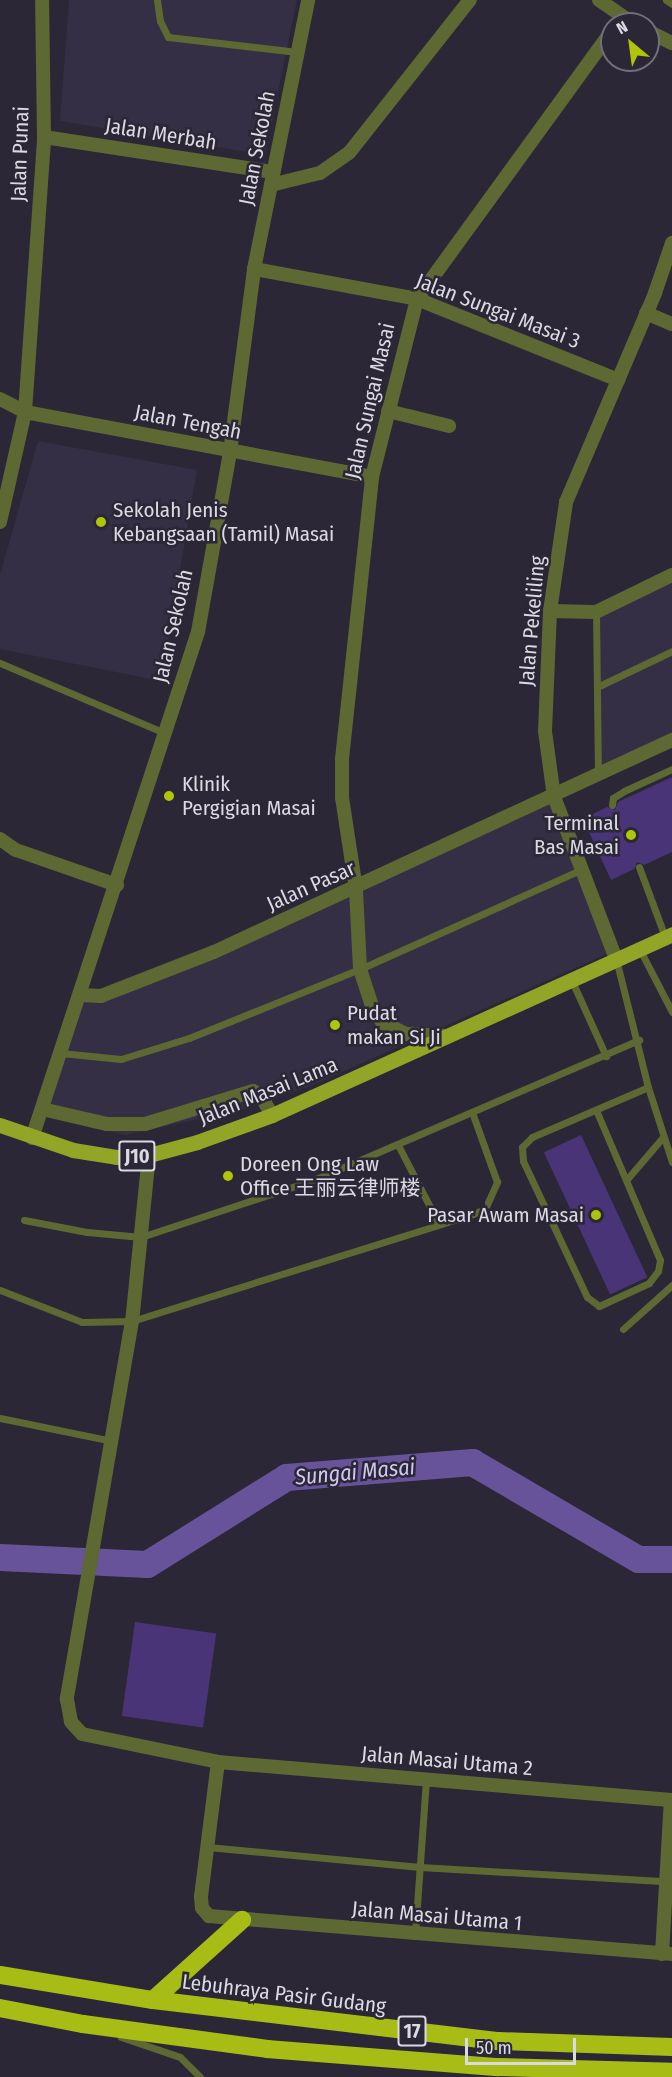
<!DOCTYPE html>
<meta charset="utf-8">
<style>
body{margin:0}
#map{position:relative;width:672px;height:2077px;overflow:hidden;background:#2b2736;font-family:"Fira Sans Condensed","Noto Sans SC",sans-serif}
div>[style]{position:absolute}
[style*='--x']{left:calc(var(--x)*1px);top:calc(var(--y)*1px);width:calc(var(--w)*1px);rotate:calc(var(--a)*1deg)}
.built>*{inset:0;background:#342f44}
.river>*{height:27px;margin:-13.5px;padding:0 13.5px;transform-origin:13.5px;border-radius:13.5px;background:#67539a}
.building>*{inset:0;background:#483477;transform-origin:0 0}
.lane>*{height:7px;margin:-3.5px;padding:0 3.5px;transform-origin:3.5px;border-radius:3.5px;background:#5e6833}
.street>*{height:14px;margin:-7px;padding:0 7px;transform-origin:7px;border-radius:7px;background:#5e6833}
.primary>*{height:15px;margin:-7.5px;padding:0 7.5px;transform-origin:7.5px;border-radius:7.5px;background:#92a527}
.highway>*{height:18px;margin:-9px;padding:0 9px;transform-origin:9px;border-radius:9px;background:#a7bd16}
.dots>*{width:16px;height:16px;translate:-50% -50%;box-sizing:border-box;border:3px solid #2b2736;border-radius:50%}
span{translate:-50% -50%;white-space:nowrap;text-align:center;line-height:1.15;-webkit-text-stroke:5px #2b2736;paint-order:stroke}
.shield-label span{padding:2px 4px;background:#2b2736;border:2px solid;border-radius:4px;-webkit-text-stroke-width:0}
.shield-label{font-size:20px;color:#dbdae3;font-weight:700}
.street-label{font-size:21px;color:#dbdae3}
.poi-label{font-size:21px;color:#dbdae3}
.left{translate:0 -50%;text-align:left}
.right{translate:-100% -50%;text-align:right}
.water-label{font-size:22px;color:#d0c8f0;font-style:italic}
.north{position:absolute;left:600px;top:12px;width:60px;height:60px;box-sizing:border-box;background:#2b2736;border:2px solid #716f7b;border-radius:50%;rotate:331deg;font-size:16px;font-weight:700;line-height:24px;text-align:center;color:#dbdae3}
.north::after{content:'';display:block;margin:auto;width:21px;height:27px;background:#aec509;clip-path:polygon(50% 0,100% 100%,50% 72%,0 100%)}
.scale{position:absolute;left:465px;top:2038px;width:111px;height:27px;box-sizing:border-box;border:3px solid #dbdae3;border-top:0;padding-left:8px;font-size:18px;line-height:21px;white-space:nowrap;color:#dbdae3;-webkit-text-stroke:4px #2b2736;paint-order:stroke}
</style>
<div id="map">
<div class="built">
<i style="clip-path:polygon(69px 0,297px 0,265px 155px,60px 121px)"></i>
<i style="clip-path:polygon(38px 441px,197px 470px,161px 681px,0 649px,0 575px)"></i>
<i style="clip-path:polygon(672px 569px,672px 746px,602px 779px,598px 604px)"></i>
<i style="clip-path:polygon(547px 794px,609px 953px,313px 1085px,241px 1110px,125px 1135px,46px 1115px,87px 990px,98px 991px,211px 947px)"></i>
</div>
<div class="river">
<i style="--x:0;--y:1557;--w:147;--a:2.7"></i>
<i style="--x:147;--y:1564;--w:164;--a:-32"></i>
<i style="--x:286;--y:1477;--w:187;--a:-4.6"></i>
<i style="--x:472;--y:1462;--w:192;--a:30.3"></i>
<i style="--x:638;--y:1559;--w:34;--a:0"></i>
</div>
<div class="building">
<i style="clip-path:polygon(672px 777px,672px 852px,644px 865px,637px 862px,634px 869px,611px 880px,583px 819px,607px 807px,615px 810px,618px 802px)"></i>
<i style="left:581px;top:1135px;width:157px;height:41px;rotate:65deg"></i>
<i style="left:135px;top:1622px;width:82px;height:95px;rotate:8deg"></i>
</div>
<div class="lane">
<i style="--x:157;--y:0;--w:21;--a:82"></i>
<i style="--x:160;--y:21;--w:18;--a:63"></i>
<i style="--x:168;--y:37;--w:130;--a:6.6"></i>
<i style="--x:666;--y:0;--w:7;--a:34"></i>
<i style="--x:596;--y:612;--w:162;--a:89.3"></i>
<i style="--x:0;--y:663;--w:179;--a:23"></i>
<i style="--x:597;--y:687;--w:83;--a:-25.6"></i>
<i style="--x:612;--y:805;--w:7;--a:-82"></i>
<i style="--x:613;--y:798;--w:13;--a:-32"></i>
<i style="--x:624;--y:791;--w:53;--a:-24.6"></i>
<i style="--x:639;--y:867;--w:75;--a:69.6"></i>
<i style="--x:639;--y:948;--w:72;--a:62.7"></i>
<i style="--x:616;--y:959;--w:132;--a:76"></i>
<i style="--x:648;--y:1087;--w:79;--a:72.3"></i>
<i style="--x:571;--y:979;--w:85;--a:65.6"></i>
<i style="--x:61;--y:1053;--w:60;--a:5.7"></i>
<i style="--x:121;--y:1059;--w:71;--a:-17.2"></i>
<i style="--x:189;--y:1038;--w:184;--a:-22"></i>
<i style="--x:360;--y:969;--w:243;--a:-24.2"></i>
<i style="--x:596;--y:1110;--w:163;--a:66.9"></i>
<i style="--x:660;--y:1260;--w:11;--a:100"></i>
<i style="--x:658;--y:1271;--w:15;--a:127"></i>
<i style="--x:649;--y:1283;--w:55;--a:155.3"></i>
<i style="--x:599;--y:1306;--w:15;--a:-143"></i>
<i style="--x:587;--y:1297;--w:150;--a:-115.2"></i>
<i style="--x:523;--y:1161;--w:14;--a:-94"></i>
<i style="--x:522;--y:1147;--w:14;--a:-45"></i>
<i style="--x:532;--y:1137;--w:126;--a:-23.3"></i>
<i style="--x:398;--y:1145;--w:89;--a:62.6"></i>
<i style="--x:628;--y:1178;--w:54;--a:-49.5"></i>
<i style="--x:24;--y:1220;--w:64;--a:10.8"></i>
<i style="--x:87;--y:1232;--w:54;--a:5.3"></i>
<i style="--x:141;--y:1237;--w:184;--a:-18.3"></i>
<i style="--x:316;--y:1179;--w:352;--a:-23.3"></i>
<i style="--x:0;--y:1290;--w:88;--a:21.3"></i>
<i style="--x:82;--y:1322;--w:50;--a:-1.1"></i>
<i style="--x:132;--y:1321;--w:357;--a:-17.4"></i>
<i style="--x:473;--y:1214;--w:13;--a:-23"></i>
<i style="--x:485;--y:1209;--w:30;--a:-66"></i>
<i style="--x:497;--y:1182;--w:71;--a:-109.7"></i>
<i style="--x:623;--y:1329;--w:66;--a:-41.9"></i>
<i style="--x:0;--y:1418;--w:114;--a:11.6"></i>
<i style="--x:208;--y:1847;--w:213;--a:5.4"></i>
<i style="--x:420;--y:1867;--w:246;--a:3.3"></i>
<i style="--x:415;--y:1933;--w:152;--a:-85.9"></i>
<i style="--x:121;--y:2037;--w:62;--a:18.7"></i>
<i style="--x:180;--y:2057;--w:28;--a:45"></i>
</div>
<div class="street">
<i style="--x:599;--y:0;--w:42;--a:34.4"></i>
<i style="--x:648;--y:31;--w:27;--a:27"></i>
<i style="--x:44;--y:137;--w:232;--a:8.7"></i>
<i style="--x:271;--y:185;--w:50;--a:-13.8"></i>
<i style="--x:320;--y:173;--w:35;--a:-35"></i>
<i style="--x:349;--y:153;--w:195;--a:-51.7"></i>
<i style="--x:254;--y:269;--w:166;--a:10.4"></i>
<i style="--x:417;--y:299;--w:217;--a:21.9"></i>
<i style="--x:646;--y:313;--w:28;--a:23"></i>
<i style="--x:0;--y:399;--w:28;--a:27"></i>
<i style="--x:25;--y:412;--w:353;--a:10.6"></i>
<i style="--x:388;--y:411;--w:63;--a:13.8"></i>
<i style="--x:0;--y:522;--w:113;--a:-77.2"></i>
<i style="--x:25;--y:412;--w:276;--a:-86"></i>
<i style="--x:44;--y:137;--w:137;--a:-90.8"></i>
<i style="--x:550;--y:611;--w:46;--a:1.2"></i>
<i style="--x:596;--y:612;--w:85;--a:-26"></i>
<i style="--x:0;--y:839;--w:19;--a:35"></i>
<i style="--x:16;--y:850;--w:107;--a:19.1"></i>
<i style="--x:616;--y:959;--w:173;--a:-110.9"></i>
<i style="--x:554;--y:797;--w:67;--a:-97.8"></i>
<i style="--x:545;--y:731;--w:120;--a:-87.6"></i>
<i style="--x:550;--y:611;--w:110;--a:-81.6"></i>
<i style="--x:566;--y:502;--w:227;--a:-66.9"></i>
<i style="--x:655;--y:293;--w:53;--a:-71.2"></i>
<i style="--x:80;--y:995;--w:21;--a:3"></i>
<i style="--x:101;--y:996;--w:121;--a:-21.3"></i>
<i style="--x:214;--y:952;--w:505;--a:-24.84"></i>
<i style="--x:447;--y:1036;--w:41;--a:-177.2"></i>
<i style="--x:406;--y:1034;--w:25;--a:-154"></i>
<i style="--x:383;--y:1023;--w:17;--a:-126"></i>
<i style="--x:373;--y:1009;--w:42;--a:-108"></i>
<i style="--x:360;--y:969;--w:80;--a:-92.9"></i>
<i style="--x:356;--y:889;--w:92;--a:-98.7"></i>
<i style="--x:342;--y:798;--w:39;--a:-90"></i>
<i style="--x:342;--y:759;--w:284;--a:-83.9"></i>
<i style="--x:372;--y:477;--w:184;--a:-75.8"></i>
<i style="--x:417;--y:299;--w:331;--a:-54"></i>
<i style="--x:42;--y:1109;--w:67;--a:13"></i>
<i style="--x:107;--y:1124;--w:38;--a:0"></i>
<i style="--x:145;--y:1124;--w:113;--a:-17"></i>
<i style="--x:253;--y:1091;--w:9;--a:32"></i>
<i style="--x:261;--y:1096;--w:22;--a:60"></i>
<i style="--x:32;--y:1138;--w:533;--a:-71.84"></i>
<i style="--x:198;--y:632;--w:183;--a:-79.9"></i>
<i style="--x:230;--y:452;--w:185;--a:-82.5"></i>
<i style="--x:254;--y:269;--w:274;--a:-78.6"></i>
<i style="--x:149;--y:1155;--w:167;--a:95.8"></i>
<i style="--x:132;--y:1321;--w:384;--a:99.8"></i>
<i style="--x:67;--y:1699;--w:23;--a:80"></i>
<i style="--x:71;--y:1722;--w:16;--a:47"></i>
<i style="--x:82;--y:1734;--w:139;--a:11.6"></i>
<i style="--x:218;--y:1762;--w:456;--a:4.8"></i>
<i style="--x:218;--y:1762;--w:136;--a:97.2"></i>
<i style="--x:201;--y:1897;--w:11;--a:85"></i>
<i style="--x:202;--y:1908;--w:11;--a:49"></i>
<i style="--x:209;--y:1916;--w:465;--a:4.7"></i>
<i style="--x:662;--y:1954;--w:154;--a:-86.7"></i>
</div>
<div class="primary">
<i style="--x:0;--y:1125;--w:77;--a:18.9"></i>
<i style="--x:73;--y:1150;--w:45;--a:9"></i>
<i style="--x:117;--y:1157;--w:32;--a:-4"></i>
<i style="--x:149;--y:1155;--w:50;--a:-15.2"></i>
<i style="--x:197;--y:1142;--w:80;--a:-19.8"></i>
<i style="--x:272;--y:1115;--w:439;--a:-24.3"></i>
</div>
<div class="highway">
<i style="--x:0;--y:1975;--w:155;--a:9.3"></i>
<i style="--x:153;--y:2000;--w:348;--a:6.8"></i>
<i style="--x:499;--y:2041;--w:173;--a:2"></i>
<i style="--x:153;--y:2000;--w:120;--a:-42"></i>
<i style="--x:0;--y:2008;--w:85;--a:10.9"></i>
<i style="--x:83;--y:2024;--w:186;--a:7.7"></i>
<i style="--x:267;--y:2049;--w:232;--a:4.5"></i>
<i style="--x:498;--y:2067;--w:174;--a:1.6"></i>
</div>
<div class="dots">
<i style="left:101px;top:522px;background:#aec509"></i>
<i style="left:169px;top:796px;background:#aec509"></i>
<i style="left:631px;top:835px;background:#aec509"></i>
<i style="left:335px;top:1025px;background:#aec509"></i>
<i style="left:228px;top:1176px;background:#aec509"></i>
<i style="left:596px;top:1215px;background:#aec509"></i>
</div>
<div class="shield-label">
<span style="left:137px;top:1156px">J10</span>
<span style="left:412px;top:2031px">17</span>
</div>
<div class="street-label">
<span style="left:161px;top:134px;rotate:9deg">Jalan Merbah</span>
<span style="left:257px;top:148px;rotate:-79deg">Jalan Sekolah</span>
<span style="left:20px;top:154px;rotate:-88deg">Jalan Punai</span>
<span style="left:498px;top:311px;rotate:21deg">Jalan Sungai Masai 3</span>
<span style="left:370px;top:401px;rotate:-77deg">Jalan Sungai Masai</span>
<span style="left:188px;top:422px;rotate:11deg">Jalan Tengah</span>
<span style="left:532px;top:621px;rotate:-85deg">Jalan Pekeliling</span>
<span style="left:173px;top:626px;rotate:-77deg">Jalan Sekolah</span>
<span style="left:311px;top:886px;rotate:-24deg">Jalan Pasar</span>
<span style="left:268px;top:1091px;rotate:-22deg">Jalan Masai Lama</span>
<span style="left:447px;top:1761px;rotate:5deg">Jalan Masai Utama 2</span>
<span style="left:437px;top:1916px;rotate:5deg">Jalan Masai Utama 1</span>
<span style="left:284px;top:1994px;rotate:7deg">Lebuhraya Pasir Gudang</span>
</div>
<div class="poi-label">
<span class="left" style="left:113px;top:522px">Sekolah Jenis<br>Kebangsaan (Tamil) Masai</span>
<span class="left" style="left:182px;top:796px">Klinik<br>Pergigian Masai</span>
<span class="right" style="left:619px;top:835px">Terminal<br>Bas Masai</span>
<span class="left" style="left:347px;top:1025px">Pudat<br>makan Si Ji</span>
<span class="left" style="left:240px;top:1176px">Doreen Ong Law<br>Office 王丽云律师楼</span>
<span class="right" style="left:584px;top:1215px">Pasar Awam Masai</span>
</div>
<div class="water-label">
<span style="left:355px;top:1472px;rotate:-5deg">Sungai Masai</span>
</div>
<div class="north">N</div>
<div class="scale">50 m</div>
</div>
